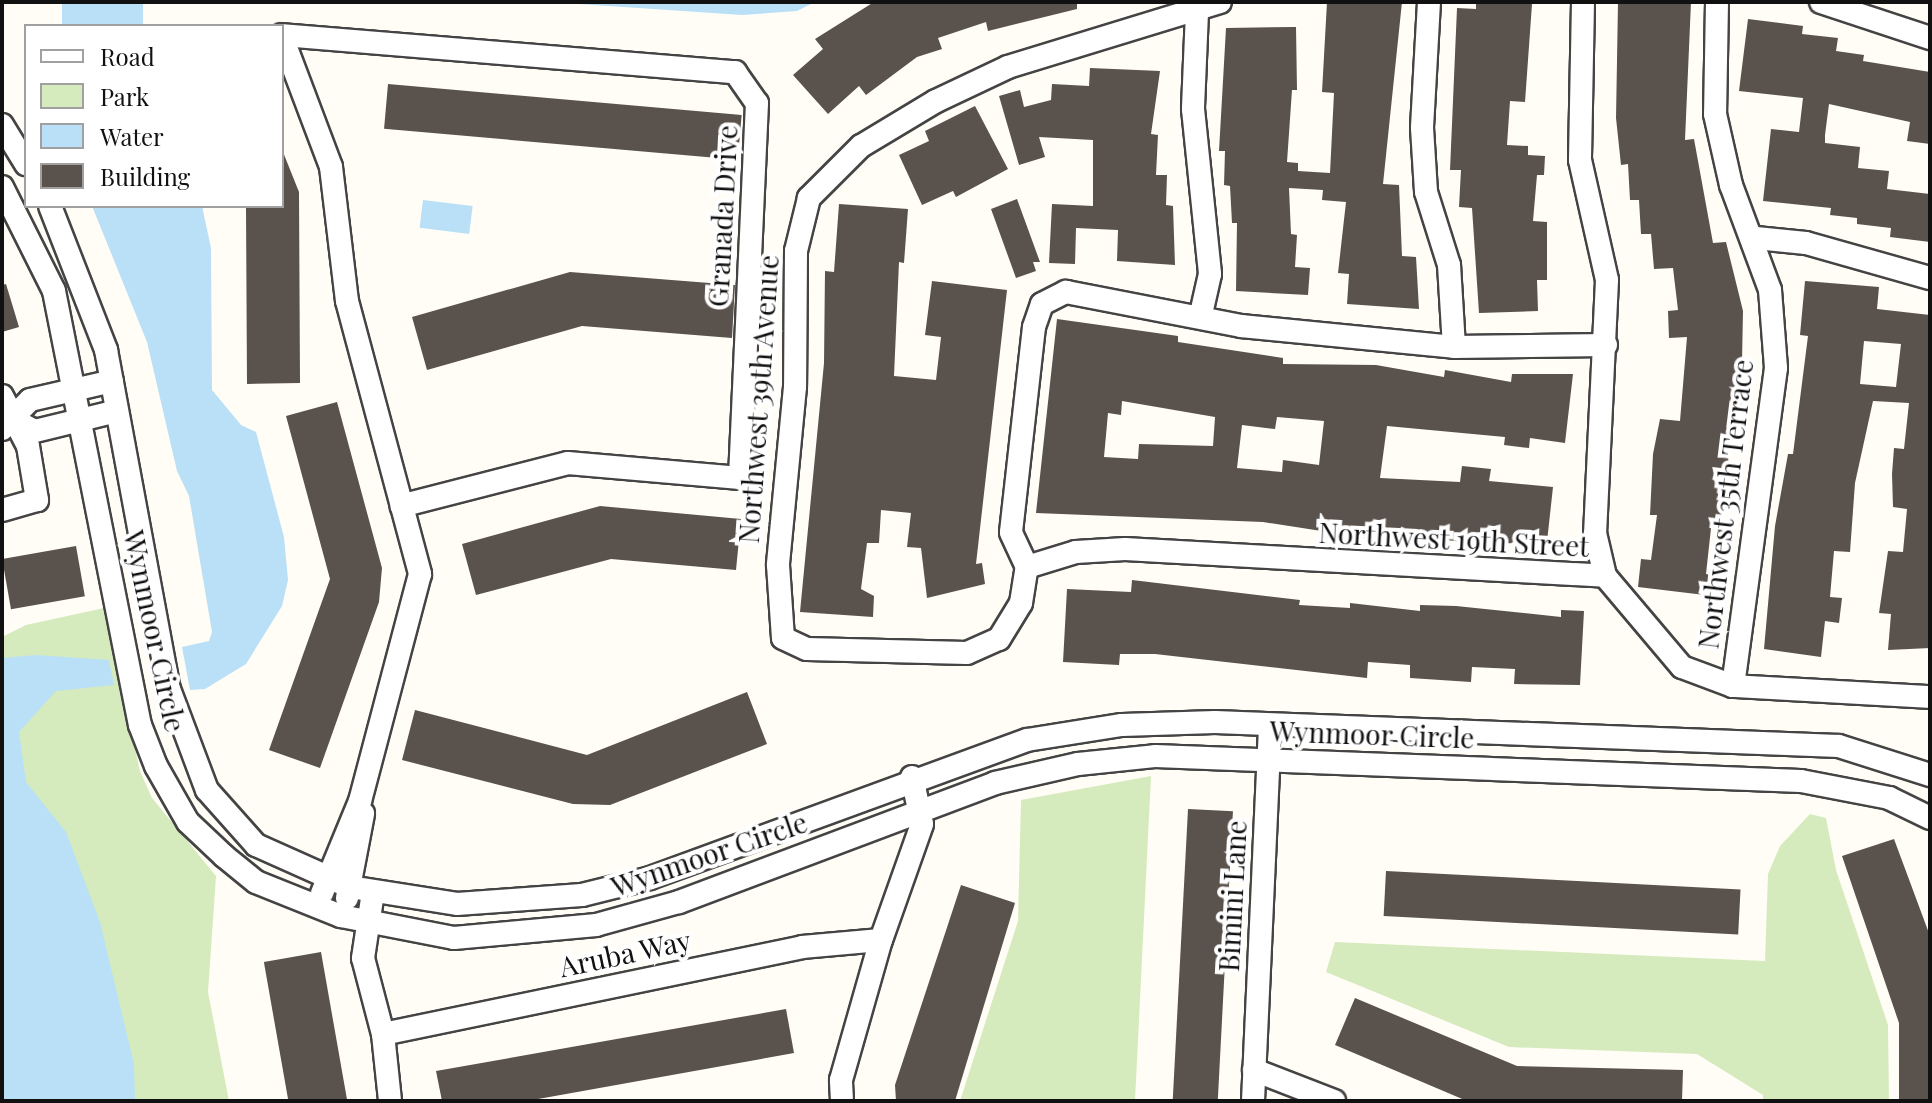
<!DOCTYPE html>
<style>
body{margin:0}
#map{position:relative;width:1932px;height:1103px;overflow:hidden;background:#fffdf5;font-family:"Playfair Display",serif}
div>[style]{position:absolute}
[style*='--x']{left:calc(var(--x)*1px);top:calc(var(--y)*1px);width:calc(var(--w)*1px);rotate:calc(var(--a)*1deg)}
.green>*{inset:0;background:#d5ebbd}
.water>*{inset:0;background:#b9e0f7;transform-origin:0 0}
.building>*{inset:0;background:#5a524d;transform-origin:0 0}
.roads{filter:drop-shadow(2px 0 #444) drop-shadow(-2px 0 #444) drop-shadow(0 2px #444) drop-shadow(0 -2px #444)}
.minor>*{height:22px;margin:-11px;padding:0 11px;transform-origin:11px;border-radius:11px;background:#fff}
span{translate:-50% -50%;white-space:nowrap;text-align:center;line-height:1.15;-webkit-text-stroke:8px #fff;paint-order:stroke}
.street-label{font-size:28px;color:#111}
.frame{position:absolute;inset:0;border:4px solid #111;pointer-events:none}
.legend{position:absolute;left:24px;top:24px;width:260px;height:184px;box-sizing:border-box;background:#fff;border:2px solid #a0a0a0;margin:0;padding:10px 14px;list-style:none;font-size:24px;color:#111}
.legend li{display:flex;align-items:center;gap:16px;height:40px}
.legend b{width:40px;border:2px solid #a0a0a0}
</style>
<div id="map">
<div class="green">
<i style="clip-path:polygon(104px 608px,140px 771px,152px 798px,216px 876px,208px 992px,229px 1101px,2px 1101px,2px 637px,26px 625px)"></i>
<i style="clip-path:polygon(1151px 776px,1135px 1101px,960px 1101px,1018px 921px,1021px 800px)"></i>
<i style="clip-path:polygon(1810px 814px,1826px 818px,1836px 870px,1888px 1025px,1889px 1101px,1763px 1101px,1763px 1095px,1697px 1054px,1509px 1047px,1326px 972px,1335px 942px,1765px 961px,1768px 874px,1780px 846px)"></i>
</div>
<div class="water">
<i style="left:62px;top:2px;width:81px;height:25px"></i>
<i style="clip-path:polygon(549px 2px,815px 2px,797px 11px,742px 15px)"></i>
<i style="left:423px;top:200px;width:50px;height:28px;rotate:7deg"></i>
<i style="clip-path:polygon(92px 206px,202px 206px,211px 248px,212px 390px,241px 425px,256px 432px,284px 537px,288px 580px,282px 606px,246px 664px,205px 689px,190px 690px,182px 647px,209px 641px,212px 632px,189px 496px,177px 471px,147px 342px)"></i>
<i style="clip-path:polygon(36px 655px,109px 660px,114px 685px,56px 691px,19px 732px,26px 782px,66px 832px,100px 922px,134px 1064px,135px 1101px,2px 1101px,2px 658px)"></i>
</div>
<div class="building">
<i style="clip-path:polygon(874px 2px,1077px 2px,1077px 9px,988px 31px,986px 22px,938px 38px,942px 49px,917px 57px,866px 95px,859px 86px,828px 114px,793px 75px,823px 49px,815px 39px)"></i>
<i style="clip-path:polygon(1327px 2px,1402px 2px,1383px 184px,1399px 185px,1402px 256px,1416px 257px,1419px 309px,1347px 304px,1349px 274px,1338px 273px,1346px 202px,1322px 200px,1323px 190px,1289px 188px,1291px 234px,1297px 235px,1295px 267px,1310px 268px,1308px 295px,1236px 291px,1237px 223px,1232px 223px,1230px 186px,1224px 185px,1225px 151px,1219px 151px,1226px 28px,1296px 27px,1297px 90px,1292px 90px,1287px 162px,1298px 163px,1298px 171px,1330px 173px,1334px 93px,1322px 92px)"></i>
<i style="clip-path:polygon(1476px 2px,1532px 4px,1525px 102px,1510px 101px,1507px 145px,1528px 146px,1528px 155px,1545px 156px,1544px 175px,1537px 175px,1533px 221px,1547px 222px,1547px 280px,1537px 280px,1538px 311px,1479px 313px,1472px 208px,1459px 207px,1461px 170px,1450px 170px,1457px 8px,1476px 9px)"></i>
<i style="clip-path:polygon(1618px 2px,1691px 2px,1685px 140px,1694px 139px,1713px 243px,1726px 242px,1743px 311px,1741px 413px,1734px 413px,1721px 520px,1712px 519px,1706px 574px,1715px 576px,1713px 596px,1638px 587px,1641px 559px,1651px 560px,1657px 515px,1650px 515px,1653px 454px,1660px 419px,1680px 421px,1687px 337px,1669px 338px,1668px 311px,1678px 310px,1673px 268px,1654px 269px,1651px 234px,1641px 234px,1639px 200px,1630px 200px,1628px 164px,1621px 165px,1616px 118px)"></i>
<i style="clip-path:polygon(1748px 19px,1803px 26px,1802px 34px,1838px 38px,1836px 51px,1864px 55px,1863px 61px,1930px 72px,1930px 144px,1907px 141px,1910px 122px,1829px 104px,1825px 135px,1825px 143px,1860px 147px,1858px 168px,1889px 171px,1887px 189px,1930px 194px,1930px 242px,1890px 237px,1891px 228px,1857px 224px,1857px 218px,1830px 215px,1831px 208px,1763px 201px,1771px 129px,1799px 132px,1803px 98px,1739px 91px)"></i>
<i style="clip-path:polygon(1090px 68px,1160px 71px,1151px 134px,1158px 135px,1156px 175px,1167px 175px,1166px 205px,1173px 206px,1175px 265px,1117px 261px,1118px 230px,1076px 228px,1075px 264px,1049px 263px,1052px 204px,1093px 206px,1093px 140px,1039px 137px,1045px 157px,1019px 165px,999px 96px,1020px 90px,1024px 107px,1051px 100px,1052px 84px,1089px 86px)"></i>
<i style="left:388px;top:84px;width:355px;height:45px;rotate:5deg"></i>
<i style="clip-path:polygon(975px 106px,1008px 169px,956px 197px,953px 191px,922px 205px,899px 155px,929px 141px,925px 131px)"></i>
<i style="clip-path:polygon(283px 152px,299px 192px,300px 383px,247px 384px,246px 206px,282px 206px)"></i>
<i style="clip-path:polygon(1017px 199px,1040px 262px,1033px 262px,1036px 271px,1016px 278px,991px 209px)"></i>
<i style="clip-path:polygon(839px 204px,908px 209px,904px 263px,899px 262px,894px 376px,936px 380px,941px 337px,925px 335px,932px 281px,1007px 290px,976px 564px,982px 563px,985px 584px,927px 598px,921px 548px,907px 547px,911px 513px,881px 510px,879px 543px,867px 543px,861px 589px,874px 596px,873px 617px,800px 612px,824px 363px,825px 271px,834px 272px)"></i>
<i style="clip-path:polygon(570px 272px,735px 285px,732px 338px,582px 326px,427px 370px,412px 317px)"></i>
<i style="clip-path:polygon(evenodd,1805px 281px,1879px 287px,1877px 309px,1930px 315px,1930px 648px,1888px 650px,1891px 614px,1879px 613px,1888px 551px,1903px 552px,1907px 509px,1893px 507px,1892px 474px,1894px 448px,1904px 449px,1909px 403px,1873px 401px,1855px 483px,1850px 552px,1834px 551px,1830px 597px,1842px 598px,1839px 623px,1825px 621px,1821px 657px,1764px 649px,1775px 526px,1788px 454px,1793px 454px,1808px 336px,1800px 335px,1805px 281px,1864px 341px,1901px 344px,1896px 387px,1860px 384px,1864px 341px)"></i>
<i style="clip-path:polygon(6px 284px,19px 327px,2px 332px,2px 285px)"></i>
<i style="clip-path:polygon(evenodd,1057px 319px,1178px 336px,1178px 342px,1283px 358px,1283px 364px,1376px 365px,1444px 377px,1445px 370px,1511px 382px,1512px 374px,1573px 374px,1565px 443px,1530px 438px,1529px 448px,1504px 445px,1505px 437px,1387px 426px,1380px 478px,1460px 482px,1462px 466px,1491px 469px,1489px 481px,1553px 487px,1547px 542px,1482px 544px,1374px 532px,1373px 539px,1263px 522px,1036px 513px,1057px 319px,1122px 401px,1215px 417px,1213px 446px,1139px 444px,1138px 459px,1104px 457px,1108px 413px,1121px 415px,1122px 401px,1057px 319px,1277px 417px,1324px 421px,1319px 465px,1283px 460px,1282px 472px,1237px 468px,1242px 425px,1275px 429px,1277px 417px)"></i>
<i style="clip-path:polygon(337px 402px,382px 568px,379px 602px,320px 768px,269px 750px,330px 579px,286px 416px)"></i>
<i style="clip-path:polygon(600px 506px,741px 519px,736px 570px,611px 559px,476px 595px,462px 544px)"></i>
<i style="left:76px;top:546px;width:51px;height:75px;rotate:80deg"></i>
<i style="clip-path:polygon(1132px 580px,1300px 600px,1299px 605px,1350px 608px,1350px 603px,1420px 611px,1420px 605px,1456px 606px,1561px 617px,1561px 610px,1584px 611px,1580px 685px,1514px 684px,1515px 669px,1472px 667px,1471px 682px,1410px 678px,1410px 665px,1368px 662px,1367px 678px,1155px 654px,1120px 654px,1119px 665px,1063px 662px,1067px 589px,1131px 592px)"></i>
<i style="clip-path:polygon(747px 692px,767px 744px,610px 805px,573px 804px,402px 760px,415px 710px,587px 755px)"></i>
<i style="left:1188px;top:809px;width:45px;height:292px;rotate:3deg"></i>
<i style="clip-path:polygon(1894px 839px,1930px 936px,1930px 1101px,1899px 1101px,1899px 1023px,1842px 856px)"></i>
<i style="left:1386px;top:871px;width:355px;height:45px;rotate:3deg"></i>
<i style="clip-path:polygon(961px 885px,1015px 903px,955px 1101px,896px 1101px,895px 1085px)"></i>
<i style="left:321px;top:952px;width:151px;height:58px;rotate:80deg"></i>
<i style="clip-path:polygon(1355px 998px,1517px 1066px,1683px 1070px,1682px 1101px,1467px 1101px,1335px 1045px)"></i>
<i style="clip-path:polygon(786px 1009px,794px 1053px,527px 1101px,442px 1101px,436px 1071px)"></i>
</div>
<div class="roads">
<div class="minor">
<i style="--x:1220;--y:2;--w:222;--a:163"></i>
<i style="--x:1008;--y:67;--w:80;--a:154.7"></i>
<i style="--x:936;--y:101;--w:87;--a:149"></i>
<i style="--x:861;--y:146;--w:74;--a:135"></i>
<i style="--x:809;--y:198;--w:55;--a:103.8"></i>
<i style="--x:796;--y:251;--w:136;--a:90.4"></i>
<i style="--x:795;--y:387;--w:179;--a:95.5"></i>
<i style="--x:778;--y:565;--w:73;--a:86.1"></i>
<i style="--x:783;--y:638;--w:26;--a:25"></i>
<i style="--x:807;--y:649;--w:160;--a:1.4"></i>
<i style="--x:967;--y:653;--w:35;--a:-24"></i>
<i style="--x:999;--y:639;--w:42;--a:-58.6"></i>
<i style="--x:1021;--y:603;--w:36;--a:-81"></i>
<i style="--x:1027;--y:567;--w:38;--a:-115"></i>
<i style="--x:1011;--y:532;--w:206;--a:-83.6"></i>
<i style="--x:1034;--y:327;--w:24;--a:-71"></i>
<i style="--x:1042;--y:304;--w:27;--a:-27"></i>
<i style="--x:1066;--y:292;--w:178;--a:11"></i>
<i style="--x:1241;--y:326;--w:214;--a:5.6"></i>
<i style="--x:1454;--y:347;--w:152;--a:-0.8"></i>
<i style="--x:1429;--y:2;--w:126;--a:93.2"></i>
<i style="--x:1422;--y:128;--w:64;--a:86.4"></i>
<i style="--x:1426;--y:192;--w:77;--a:72.5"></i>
<i style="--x:1449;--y:265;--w:82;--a:86.5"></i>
<i style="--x:1583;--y:2;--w:158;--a:91.1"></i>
<i style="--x:1580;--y:160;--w:123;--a:77.3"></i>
<i style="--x:1607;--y:280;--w:253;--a:92.7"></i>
<i style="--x:1595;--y:533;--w:44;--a:76.9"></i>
<i style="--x:1605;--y:576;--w:119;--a:49.8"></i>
<i style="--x:1682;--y:667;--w:54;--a:20.4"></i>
<i style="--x:1733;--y:686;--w:197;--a:3.2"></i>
<i style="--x:1717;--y:2;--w:112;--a:91"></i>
<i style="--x:1715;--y:114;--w:73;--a:77.3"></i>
<i style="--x:1731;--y:185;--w:112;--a:69.6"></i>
<i style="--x:1770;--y:290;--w:78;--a:85.6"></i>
<i style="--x:1776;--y:368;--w:321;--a:97.7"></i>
<i style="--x:1821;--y:2;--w:115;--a:18.3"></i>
<i style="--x:1197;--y:12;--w:97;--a:92.4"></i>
<i style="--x:1193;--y:109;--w:166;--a:84.1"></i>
<i style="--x:1210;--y:274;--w:41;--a:102.7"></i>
<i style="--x:282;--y:35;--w:455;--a:4.7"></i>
<i style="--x:735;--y:72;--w:38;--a:55"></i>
<i style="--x:757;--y:103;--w:375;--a:92.6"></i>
<i style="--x:740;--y:478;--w:173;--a:-175"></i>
<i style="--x:568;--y:463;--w:172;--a:165.6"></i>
<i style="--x:282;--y:37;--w:139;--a:69.3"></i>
<i style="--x:331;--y:167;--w:135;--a:83.2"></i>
<i style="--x:347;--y:301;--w:283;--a:75"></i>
<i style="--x:420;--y:574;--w:235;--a:104.8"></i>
<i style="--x:360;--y:801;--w:100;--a:112.4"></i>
<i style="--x:2;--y:125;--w:46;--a:58.4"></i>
<i style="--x:2;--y:187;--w:116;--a:63.4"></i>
<i style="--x:54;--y:291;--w:442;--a:78.8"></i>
<i style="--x:140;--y:725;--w:44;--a:68.7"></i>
<i style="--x:156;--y:766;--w:64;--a:60.3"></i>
<i style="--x:188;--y:822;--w:50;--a:43.4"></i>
<i style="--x:224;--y:856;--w:41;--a:39.1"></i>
<i style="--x:256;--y:882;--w:92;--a:21.8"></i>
<i style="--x:341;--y:916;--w:115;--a:11"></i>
<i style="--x:454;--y:938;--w:143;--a:-5.2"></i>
<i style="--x:596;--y:925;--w:86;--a:-15.5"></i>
<i style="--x:679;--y:902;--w:338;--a:-20.6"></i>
<i style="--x:995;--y:783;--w:85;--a:-12.9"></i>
<i style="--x:1078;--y:764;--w:77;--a:-5.9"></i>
<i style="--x:1155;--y:756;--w:646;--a:2.22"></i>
<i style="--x:1801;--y:781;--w:90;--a:10.9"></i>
<i style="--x:1889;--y:798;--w:46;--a:26"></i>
<i style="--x:50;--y:206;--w:155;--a:68.7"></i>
<i style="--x:106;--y:350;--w:345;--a:79.5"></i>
<i style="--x:169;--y:689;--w:108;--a:69.4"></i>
<i style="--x:207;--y:790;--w:74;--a:48.3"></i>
<i style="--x:256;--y:845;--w:103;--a:24.1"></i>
<i style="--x:350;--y:887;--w:108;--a:9"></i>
<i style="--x:457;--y:904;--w:125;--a:-4.1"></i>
<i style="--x:582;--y:895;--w:70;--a:-14"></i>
<i style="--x:650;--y:878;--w:401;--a:-20.1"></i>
<i style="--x:1027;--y:740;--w:96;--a:-9"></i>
<i style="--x:1122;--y:725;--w:93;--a:-1.8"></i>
<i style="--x:1215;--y:722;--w:624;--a:2.2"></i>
<i style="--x:1839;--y:746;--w:96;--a:17.7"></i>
<i style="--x:1756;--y:238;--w:50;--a:5.7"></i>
<i style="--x:1806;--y:243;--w:129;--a:15.8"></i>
<i style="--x:2;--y:396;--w:56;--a:62.5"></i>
<i style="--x:28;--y:446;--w:55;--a:80.5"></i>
<i style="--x:37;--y:500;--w:36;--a:164"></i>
<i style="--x:16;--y:421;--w:21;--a:28"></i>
<i style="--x:35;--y:431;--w:84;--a:-13.7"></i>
<i style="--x:2;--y:429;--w:40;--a:-46"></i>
<i style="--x:30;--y:400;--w:84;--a:-13"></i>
<i style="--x:1027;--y:567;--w:51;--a:-17"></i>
<i style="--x:1076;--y:552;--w:49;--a:-3.5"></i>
<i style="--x:1125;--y:549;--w:481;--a:3.2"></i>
<i style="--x:373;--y:892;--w:67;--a:98.6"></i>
<i style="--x:363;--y:958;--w:79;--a:75.3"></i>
<i style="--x:383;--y:1034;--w:67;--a:84"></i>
<i style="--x:347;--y:898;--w:86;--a:-79.2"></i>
<i style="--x:383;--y:1034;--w:428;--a:-11.7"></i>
<i style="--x:802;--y:947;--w:79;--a:-5.1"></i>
<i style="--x:881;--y:940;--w:123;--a:-70.5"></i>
<i style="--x:922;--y:824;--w:48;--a:-102"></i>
<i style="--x:1254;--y:1070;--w:86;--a:21.2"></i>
<i style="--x:842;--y:1101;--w:21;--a:-93"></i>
<i style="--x:841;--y:1080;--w:146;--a:-74.1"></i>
<i style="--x:1253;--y:1101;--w:376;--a:-87.4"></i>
</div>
</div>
<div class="street-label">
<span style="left:722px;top:216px;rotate:-87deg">Granada Drive</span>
<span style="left:758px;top:399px;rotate:-86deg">Northwest 39th Avenue</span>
<span style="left:1725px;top:504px;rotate:-83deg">Northwest 35th Terrace</span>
<span style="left:1454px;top:539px;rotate:3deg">Northwest 19th Street</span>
<span style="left:155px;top:631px;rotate:78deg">Wynmoor Circle</span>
<span style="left:1372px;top:734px;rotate:2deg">Wynmoor Circle</span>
<span style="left:709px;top:854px;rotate:-19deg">Wynmoor Circle</span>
<span style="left:1232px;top:896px;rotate:-87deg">Bimini Lane</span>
<span style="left:625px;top:953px;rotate:-12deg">Aruba Way</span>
</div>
<div class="frame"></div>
<ul class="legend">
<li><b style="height:10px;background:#fff"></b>Road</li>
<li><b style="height:22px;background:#d5ebbd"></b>Park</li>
<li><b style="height:22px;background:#b9e0f7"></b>Water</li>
<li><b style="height:22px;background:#5a524d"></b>Building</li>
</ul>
</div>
